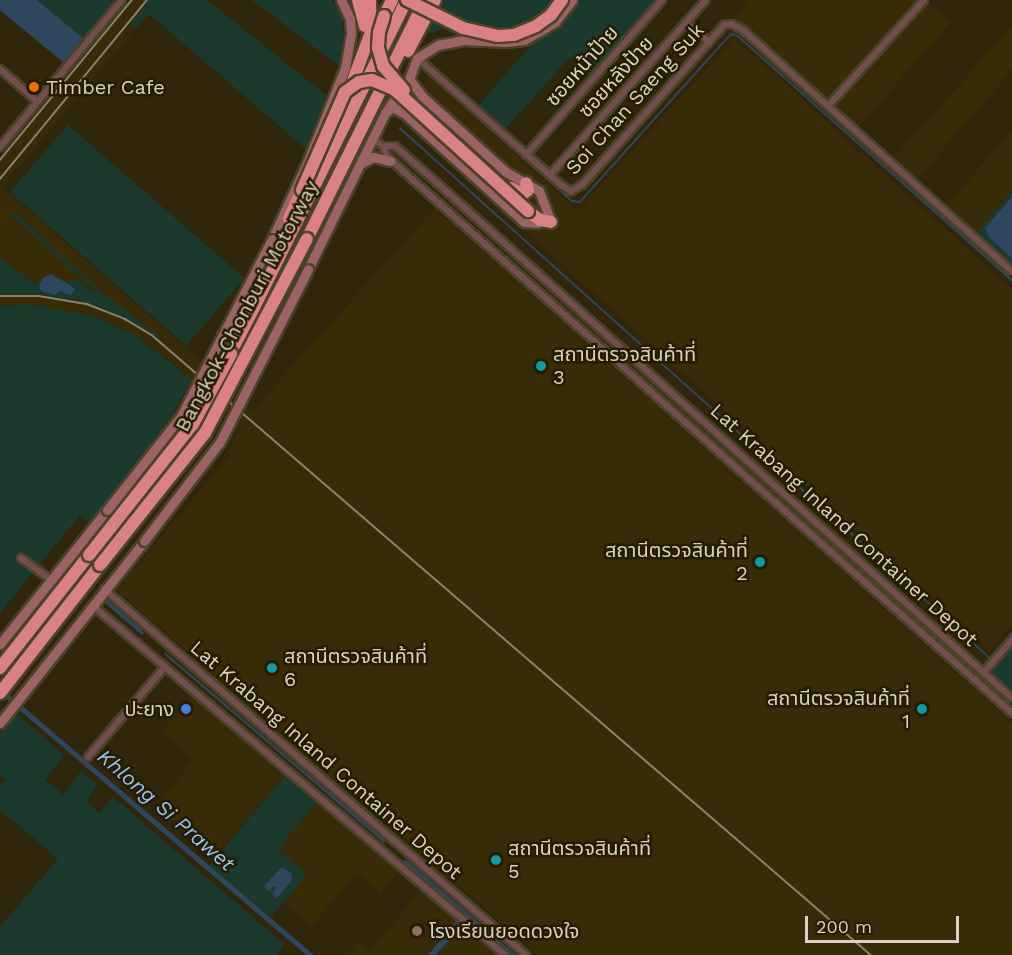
<!DOCTYPE html>
<meta charset="utf-8">
<style>
body{margin:0}
#map{position:relative;width:1012px;height:955px;overflow:hidden;background:#30260c;font-family:"Work Sans","Noto Sans Thai",sans-serif}
div>[style]{position:absolute}
[style*='--x']{left:calc(var(--x)*1px);top:calc(var(--y)*1px);width:calc(var(--w)*1px);rotate:calc(var(--a)*1deg)}
.built>*{inset:0;background:#382b08}
.green>*{inset:0;background:#1c392d;transform-origin:0 0}
.water>*{inset:0;background:#2e475e}
.stream>*{height:1.5px;margin:-0.75px;padding:0 0.75px;transform-origin:0.75px;border-radius:0.75px;background:#2e475e}
.canal>*{height:5px;margin:-2.5px;padding:0 2.5px;transform-origin:2.5px;border-radius:2.5px;background:#2e475e}
.roads{filter:drop-shadow(2px 0 #4b4229) drop-shadow(-2px 0 #4b4229) drop-shadow(0 2px #4b4229) drop-shadow(0 -2px #4b4229)}
.minor>*{height:6px;margin:-3px;padding:0 3px;transform-origin:3px;border-radius:3px;background:#734e4f}
.secondary>*{height:9px;margin:-4.5px;padding:0 4.5px;transform-origin:4.5px;border-radius:4.5px;background:#9c6366}
.motorway>*{height:12px;margin:-6px;padding:0 6px;transform-origin:6px;border-radius:6px;background:#da8186}
.rail>*{height:1.5px;margin:-0.75px;padding:0 0.75px;transform-origin:0.75px;border-radius:0.75px;background:#89826d}
.bridges{filter:drop-shadow(2px 0 #4b4229) drop-shadow(-2px 0 #4b4229) drop-shadow(0 2px #4b4229) drop-shadow(0 -2px #4b4229)}
.secondary-bridge>*{height:9px;margin:-4.5px;padding:0 4.5px;transform-origin:4.5px;border-radius:4.5px;background:#9c6366}
.motorway-bridge>*{height:12px;margin:-6px;padding:0 6px;transform-origin:6px;border-radius:6px;background:#da8186}
.dots>*{width:16px;height:16px;translate:-50% -50%;box-sizing:border-box;border:3px solid #261c03;border-radius:50%}
span{translate:-50% -50%;white-space:nowrap;text-align:center;line-height:1.15;-webkit-text-stroke:5px #261c03;paint-order:stroke}
.street-label{font-size:20px;color:#d8d2c3}
.poi-label{font-size:20px;color:#d8d2c3}
.left{translate:0 -50%;text-align:left}
.right{translate:-100% -50%;text-align:right}
.water-label{font-size:21px;color:#95c3f0;font-style:italic}
.scale{position:absolute;left:805px;top:916px;width:154px;height:27px;box-sizing:border-box;border:3px solid #d8d2c3;border-top:0;padding-left:8px;font-size:18px;line-height:21px;white-space:nowrap;color:#d8d2c3;-webkit-text-stroke:4px #261c03;paint-order:stroke}
</style>
<div id="map">
<div class="built">
<i style="clip-path:polygon(126px 0,149px 0,130px 24px,136px 28px,2px 187px,200px 360px,252px 411px,435px 208px,1012px 722px,1012px 955px,538px 955px,116px 590px,230px 455px,227px 452px,241px 428px,179px 368px,137px 336px,93px 316px,29px 304px,0 306px,0 152px)"></i>
<i style="clip-path:polygon(748px 0,924px 0,950px 23px,858px 128px,734px 17px)"></i>
<i style="clip-path:polygon(1012px 26px,1012px 70px,916px 180px,893px 159px)"></i>
<i style="clip-path:polygon(734px 38px,1012px 289px,1012px 626px,990px 651px,398px 116px,429px 76px,578px 211px)"></i>
<i style="clip-path:polygon(1012px 130px,1012px 192px,975px 234px,944px 208px)"></i>
<i style="clip-path:polygon(193px 695px,285px 776px,214px 858px,156px 806px,193px 760px,161px 732px)"></i>
<i style="clip-path:polygon(317px 802px,398px 871px,380px 893px,357px 873px,311px 927px,283px 902px,307px 874px,277px 849px)"></i>
<i style="clip-path:polygon(422px 891px,456px 921px,428px 955px,346px 955px,359px 941px,369px 950px)"></i>
<i style="clip-path:polygon(464px 926px,496px 955px,435px 955px)"></i>
</div>
<div class="green">
<i style="clip-path:polygon(37px 0,117px 0,84px 39px)"></i>
<i style="clip-path:polygon(149px 0,207px 0,327px 96px,306px 149px,149px 14px,136px 28px,130px 24px)"></i>
<i style="clip-path:polygon(252px 0,332px 0,342px 16px,344px 36px,339px 66px)"></i>
<i style="clip-path:polygon(445px 0,568px 0,547px 24px,471px 36px,456px 36px,444px 29px,423px 35px)"></i>
<i style="clip-path:polygon(580px 0,660px 0,593px 76px,570px 57px,505px 129px,479px 105px,532px 44px,564px 23px)"></i>
<i style="left:68px;top:125px;width:234px;height:89px;rotate:41deg"></i>
<i style="clip-path:polygon(1012px 192px,1012px 197px,985px 228px,988px 236px,1012px 259px,1012px 267px,975px 234px)"></i>
<i style="clip-path:polygon(11px 210px,102px 292px,167px 343px,129px 320px,81px 301px,36px 294px,0 294px,0 257px,33px 283px,79px 280px,92px 292px,96px 291px,11px 215px)"></i>
<i style="clip-path:polygon(29px 304px,94px 316px,137px 336px,192px 380px,160px 436px,90px 523px,80px 515px,0 613px,0 306px)"></i>
<i style="clip-path:polygon(1012px 646px,1012px 691px,989px 670px)"></i>
<i style="clip-path:polygon(15px 712px,64px 755px,45px 780px,64px 795px,81px 771px,98px 785px,86px 801px,99px 813px,113px 797px,284px 944px,277px 955px,0 955px,0 927px,58px 859px,0 810px,0 786px,5px 779px,0 776px,0 734px)"></i>
<i style="clip-path:polygon(285px 776px,317px 802px,278px 849px,307px 875px,271px 917px,209px 866px)"></i>
</div>
<div class="water">
<i style="clip-path:polygon(0 0,37px 0,84px 39px,64px 63px,0 10px)"></i>
<i style="clip-path:polygon(1012px 197px,1012px 259px,988px 236px,985px 228px)"></i>
<i style="clip-path:polygon(51px 274px,70px 285px,75px 289px,73px 293px,70px 295px,60px 291px,56px 295px,41px 291px,39px 286px,44px 277px)"></i>
<i style="clip-path:polygon(106px 599px,141px 629px,144px 633px,142px 635px,105px 603px)"></i>
<i style="clip-path:polygon(165px 652px,386px 841px,384px 843px,165px 655px)"></i>
<i style="clip-path:polygon(407px 860px,516px 955px,509px 955px,404px 864px,402px 861px)"></i>
<i style="clip-path:polygon(282px 867px,292px 874px,292px 880px,277px 898px,272px 894px,276px 888px,273px 886px,269px 891px,264px 886px)"></i>
<i style="clip-path:polygon(456px 921px,464px 926px,435px 955px,428px 955px)"></i>
</div>
<div class="stream">
<i style="--x:475;--y:114;--w:130;--a:41.9"></i>
<i style="--x:572;--y:201;--w:8;--a:7"></i>
<i style="--x:580;--y:202;--w:220;--a:-48.1"></i>
<i style="--x:727;--y:38;--w:7;--a:-34"></i>
<i style="--x:733;--y:34;--w:5;--a:22"></i>
<i style="--x:738;--y:36;--w:367;--a:41.7"></i>
<i style="--x:400;--y:128;--w:793;--a:41.93"></i>
<i style="--x:990;--y:658;--w:33;--a:-49"></i>
</div>
<div class="canal">
<i style="--x:1;--y:691;--w:406;--a:40.5"></i>
</div>
<div class="roads">
<div class="minor">
<i style="--x:686;--y:23;--w:28;--a:39"></i>
<i style="--x:417;--y:58;--w:192;--a:41.4"></i>
<i style="--x:561;--y:185;--w:12;--a:31"></i>
<i style="--x:571;--y:191;--w:13;--a:-29"></i>
<i style="--x:582;--y:185;--w:214;--a:-48.4"></i>
<i style="--x:724;--y:25;--w:8;--a:-7"></i>
<i style="--x:732;--y:24;--w:13;--a:29"></i>
<i style="--x:743;--y:30;--w:361;--a:41.9"></i>
<i style="--x:0;--y:69;--w:50;--a:41"></i>
<i style="--x:828;--y:106;--w:143;--a:-47.8"></i>
<i style="--x:373;--y:139;--w:12;--a:35"></i>
<i style="--x:383;--y:146;--w:11;--a:68"></i>
<i style="--x:387;--y:156;--w:23;--a:43"></i>
<i style="--x:404;--y:172;--w:814;--a:41.66"></i>
<i style="--x:383;--y:146;--w:12;--a:0"></i>
<i style="--x:395;--y:146;--w:55;--a:41.3"></i>
<i style="--x:436;--y:182;--w:773;--a:41.86"></i>
<i style="--x:0;--y:147;--w:191;--a:-50.3"></i>
<i style="--x:526;--y:155;--w:206;--a:-48.7"></i>
<i style="--x:550;--y:175;--w:234;--a:-48.3"></i>
<i style="--x:21;--y:558;--w:37;--a:36"></i>
<i style="--x:104;--y:589;--w:559;--a:40.94"></i>
<i style="--x:92;--y:605;--w:541;--a:40.28"></i>
<i style="--x:984;--y:672;--w:43;--a:-48.8"></i>
<i style="--x:88;--y:757;--w:118;--a:-49.5"></i>
</div>
<div class="secondary">
<i style="--x:386;--y:112;--w:9;--a:-36"></i>
<i style="--x:393;--y:107;--w:14;--a:30"></i>
<i style="--x:405;--y:114;--w:161;--a:42.2"></i>
<i style="--x:524;--y:222;--w:13;--a:4"></i>
<i style="--x:537;--y:223;--w:9;--a:-41"></i>
<i style="--x:360;--y:164;--w:15;--a:-28"></i>
<i style="--x:373;--y:157;--w:18;--a:13"></i>
<i style="--x:551;--y:222;--w:33;--a:-111"></i>
<i style="--x:539;--y:191;--w:38;--a:-150"></i>
<i style="--x:506;--y:172;--w:113;--a:-137.9"></i>
<i style="--x:422;--y:96;--w:21;--a:-127"></i>
<i style="--x:409;--y:79;--w:22;--a:-69"></i>
<i style="--x:417;--y:58;--w:25;--a:-32"></i>
<i style="--x:438;--y:45;--w:25;--a:-11"></i>
<i style="--x:463;--y:40;--w:43;--a:2.7"></i>
<i style="--x:506;--y:42;--w:18;--a:-6"></i>
<i style="--x:524;--y:40;--w:36;--a:-30"></i>
<i style="--x:555;--y:22;--w:28;--a:-52"></i>
<i style="--x:272;--y:239;--w:84;--a:-65.3"></i>
<i style="--x:307;--y:163;--w:102;--a:-68.2"></i>
<i style="--x:345;--y:68;--w:36;--a:-80"></i>
<i style="--x:351;--y:33;--w:14;--a:-94"></i>
<i style="--x:350;--y:19;--w:21;--a:-115"></i>
<i style="--x:308;--y:269;--w:174;--a:-63.7"></i>
<i style="--x:385;--y:113;--w:30;--a:-56"></i>
<i style="--x:0;--y:644;--w:171;--a:-51.4"></i>
<i style="--x:0;--y:723;--w:232;--a:-51.6"></i>
</div>
<div class="motorway">
<i style="--x:358;--y:0;--w:27;--a:75"></i>
<i style="--x:384;--y:16;--w:18;--a:-63"></i>
<i style="--x:408;--y:51;--w:58;--a:-62.1"></i>
<i style="--x:348;--y:94;--w:66;--a:-69.6"></i>
<i style="--x:371;--y:32;--w:32;--a:-92"></i>
<i style="--x:511;--y:188;--w:13;--a:27"></i>
<i style="--x:523;--y:194;--w:6;--a:-39"></i>
<i style="--x:528;--y:190;--w:7;--a:-106"></i>
<i style="--x:528;--y:211;--w:15;--a:37"></i>
<i style="--x:540;--y:220;--w:11;--a:10"></i>
<i style="--x:289;--y:219;--w:32;--a:-66"></i>
<i style="--x:307;--y:239;--w:267;--a:-63.7"></i>
<i style="--x:231;--y:354;--w:395;--a:-63.6"></i>
<i style="--x:0;--y:668;--w:144;--a:-51.8"></i>
<i style="--x:0;--y:693;--w:162;--a:-52"></i>
</div>
</div>
<div class="rail">
<i style="--x:0;--y:160;--w:207;--a:-50.5"></i>
<i style="--x:0;--y:179;--w:232;--a:-50.6"></i>
<i style="--x:0;--y:296;--w:39;--a:0"></i>
<i style="--x:39;--y:296;--w:49;--a:9.5"></i>
<i style="--x:87;--y:304;--w:41;--a:21.5"></i>
<i style="--x:125;--y:319;--w:31;--a:31"></i>
<i style="--x:152;--y:335;--w:949;--a:40.77"></i>
</div>
<div class="bridges">
<div class="secondary-bridge">
<i style="--x:107;--y:510;--w:120;--a:-51.8"></i>
<i style="--x:181;--y:416;--w:199;--a:-62.8"></i>
<i style="--x:144;--y:541;--w:125;--a:-52.5"></i>
<i style="--x:220;--y:442;--w:194;--a:-63"></i>
</div>
<div class="motorway-bridge">
<i style="--x:407;--y:0;--w:63;--a:26.6"></i>
<i style="--x:463;--y:28;--w:36;--a:13"></i>
<i style="--x:498;--y:36;--w:16;--a:-4"></i>
<i style="--x:514;--y:35;--w:24;--a:-22"></i>
<i style="--x:536;--y:26;--w:19;--a:-36"></i>
<i style="--x:551;--y:15;--w:19;--a:-54"></i>
<i style="--x:384;--y:16;--w:17;--a:107"></i>
<i style="--x:379;--y:32;--w:16;--a:94"></i>
<i style="--x:378;--y:48;--w:19;--a:74"></i>
<i style="--x:383;--y:66;--w:32;--a:49"></i>
<i style="--x:302;--y:190;--w:107;--a:-66.3"></i>
<i style="--x:345;--y:92;--w:17;--a:-36"></i>
<i style="--x:359;--y:82;--w:13;--a:-9"></i>
<i style="--x:372;--y:80;--w:25;--a:23"></i>
<i style="--x:395;--y:90;--w:180;--a:42.3"></i>
<i style="--x:89;--y:555;--w:167;--a:-51.6"></i>
<i style="--x:193;--y:424;--w:80;--a:-61.5"></i>
<i style="--x:100;--y:565;--w:169;--a:-51.5"></i>
<i style="--x:205;--y:433;--w:219;--a:-62.3"></i>
</div>
</div>
<div class="dots">
<i style="left:34px;top:87px;background:#e8710a"></i>
<i style="left:541px;top:366px;background:#0f9aa8"></i>
<i style="left:760px;top:562px;background:#0f9aa8"></i>
<i style="left:272px;top:668px;background:#0f9aa8"></i>
<i style="left:186px;top:709px;background:#3f7fe0"></i>
<i style="left:922px;top:709px;background:#0f9aa8"></i>
<i style="left:496px;top:860px;background:#0f9aa8"></i>
<i style="left:417px;top:931px;background:#8d6e63"></i>
</div>
<div class="street-label">
<span style="left:582px;top:66px;rotate:-49deg">ซอยหน้าป้าย</span>
<span style="left:616px;top:77px;rotate:-48deg">ซอยหลังป้าย</span>
<span style="left:635px;top:99px;rotate:-48deg">Soi Chan Saeng Suk</span>
<span style="left:247px;top:306px;rotate:-62deg">Bangkok-Chonburi Motorway</span>
<span style="left:844px;top:525px;rotate:42deg">Lat Krabang Inland Container Depot</span>
<span style="left:326px;top:760px;rotate:41deg">Lat Krabang Inland Container Depot</span>
</div>
<div class="poi-label">
<span class="left" style="left:46px;top:87px">Timber Cafe</span>
<span class="left" style="left:553px;top:366px">สถานีตรวจสินค้าที่<br>3</span>
<span class="right" style="left:748px;top:562px">สถานีตรวจสินค้าที่<br>2</span>
<span class="left" style="left:284px;top:668px">สถานีตรวจสินค้าที่<br>6</span>
<span class="right" style="left:910px;top:710px">สถานีตรวจสินค้าที่<br>1</span>
<span class="right" style="left:174px;top:709px">ปะยาง</span>
<span class="left" style="left:508px;top:860px">สถานีตรวจสินค้าที่<br>5</span>
<span class="left" style="left:429px;top:931px">โรงเรียนยอดดวงใจ</span>
</div>
<div class="water-label">
<span style="left:166px;top:810px;rotate:41deg">Khlong Si Prawet</span>
</div>
<div class="scale">200 m</div>
</div>
